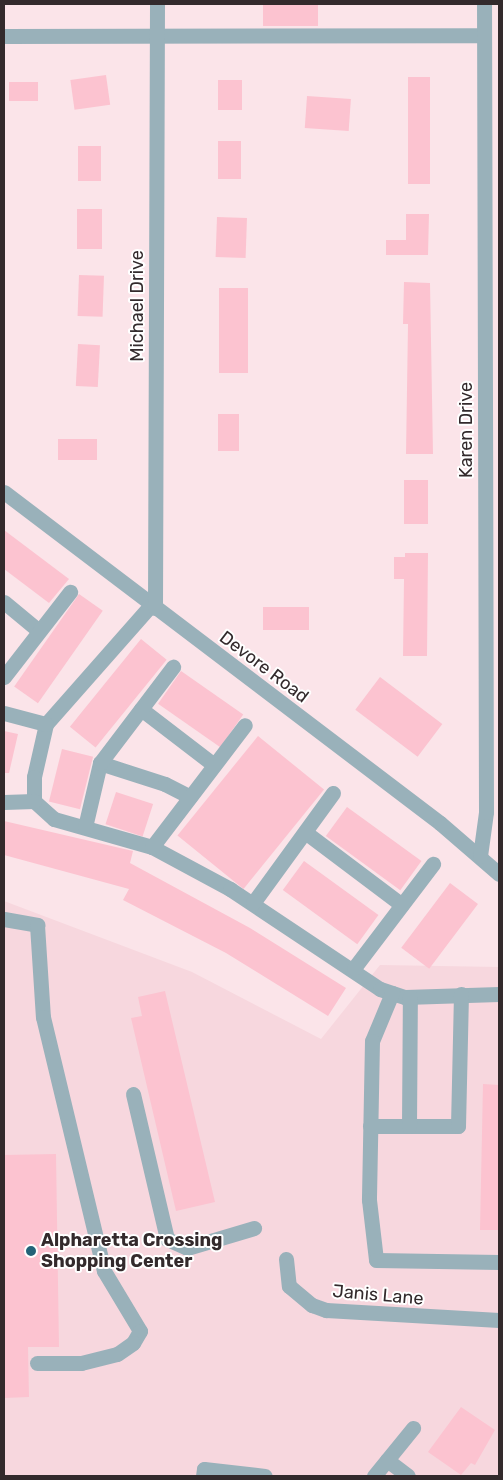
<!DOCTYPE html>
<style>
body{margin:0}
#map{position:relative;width:503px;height:1480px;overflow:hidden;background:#fbe4e9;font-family:Rubik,sans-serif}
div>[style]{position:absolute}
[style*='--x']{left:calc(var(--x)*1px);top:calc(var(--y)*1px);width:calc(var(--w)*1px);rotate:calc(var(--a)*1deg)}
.built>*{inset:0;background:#f7d7de}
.building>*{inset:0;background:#fcc3d0;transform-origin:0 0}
.minor>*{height:15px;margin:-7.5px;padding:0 7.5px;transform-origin:7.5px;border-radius:7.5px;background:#99b1ba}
.dots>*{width:14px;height:14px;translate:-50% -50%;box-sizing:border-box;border:2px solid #fff;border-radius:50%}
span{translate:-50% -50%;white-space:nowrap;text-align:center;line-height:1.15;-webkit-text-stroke:4px #fff;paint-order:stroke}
.street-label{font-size:18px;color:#332a2c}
.poi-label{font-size:18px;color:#332a2c;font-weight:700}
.left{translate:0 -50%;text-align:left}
.frame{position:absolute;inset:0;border:5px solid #332a2c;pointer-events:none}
</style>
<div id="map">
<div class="built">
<i style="clip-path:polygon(4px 901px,192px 972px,321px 1039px,380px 965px,499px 967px,499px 1476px,4px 1476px)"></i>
</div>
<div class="building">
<i style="left:263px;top:4px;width:55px;height:22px"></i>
<i style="left:106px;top:75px;width:30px;height:36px;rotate:82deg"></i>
<i style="left:408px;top:77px;width:22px;height:107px"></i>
<i style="left:218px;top:80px;width:24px;height:30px"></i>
<i style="left:9px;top:82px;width:29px;height:19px"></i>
<i style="left:307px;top:96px;width:44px;height:32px;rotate:4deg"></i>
<i style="left:218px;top:141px;width:23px;height:38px"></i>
<i style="left:78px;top:146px;width:23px;height:35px"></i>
<i style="left:77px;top:209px;width:25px;height:40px"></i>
<i style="clip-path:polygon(406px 214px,429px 214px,428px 255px,386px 255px,386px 240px,406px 240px)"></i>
<i style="left:217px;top:217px;width:30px;height:40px;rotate:2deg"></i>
<i style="left:79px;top:275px;width:25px;height:41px;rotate:2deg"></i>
<i style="clip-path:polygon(404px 282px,430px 283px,433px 454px,406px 454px,408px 324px,403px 324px)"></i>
<i style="left:219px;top:288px;width:29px;height:85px"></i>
<i style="left:78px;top:344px;width:22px;height:42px;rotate:3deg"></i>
<i style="left:218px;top:414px;width:21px;height:37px"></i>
<i style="left:58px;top:439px;width:39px;height:21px"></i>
<i style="left:404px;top:480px;width:24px;height:44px"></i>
<i style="clip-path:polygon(4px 530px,69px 579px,49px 603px,4px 569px)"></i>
<i style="clip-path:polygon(405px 553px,428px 553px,427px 656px,403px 656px,404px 579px,394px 579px,394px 557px,405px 557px)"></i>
<i style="left:79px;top:594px;width:29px;height:113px;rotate:35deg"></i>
<i style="left:263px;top:607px;width:46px;height:23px"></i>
<i style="left:141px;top:639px;width:33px;height:113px;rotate:39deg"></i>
<i style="left:181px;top:671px;width:76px;height:40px;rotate:35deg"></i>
<i style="left:380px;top:677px;width:78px;height:41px;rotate:37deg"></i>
<i style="clip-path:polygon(4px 731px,18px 734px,9px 773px,4px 773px)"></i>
<i style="left:258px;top:736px;width:85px;height:128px;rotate:39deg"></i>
<i style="left:62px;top:749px;width:32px;height:54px;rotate:14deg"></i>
<i style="left:116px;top:792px;width:39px;height:34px;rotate:18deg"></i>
<i style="left:347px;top:807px;width:92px;height:36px;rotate:36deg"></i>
<i style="clip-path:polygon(4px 821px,133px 851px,130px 863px,250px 928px,346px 988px,328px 1016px,226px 953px,123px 900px,129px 889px,4px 855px)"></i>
<i style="left:304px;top:861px;width:92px;height:36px;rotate:36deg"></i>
<i style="left:450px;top:883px;width:35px;height:81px;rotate:37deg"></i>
<i style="clip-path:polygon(165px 991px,215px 1202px,176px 1211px,131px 1018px,142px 1016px,138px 997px)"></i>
<i style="clip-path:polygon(483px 1084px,499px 1085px,499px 1230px,480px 1230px)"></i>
<i style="clip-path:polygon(56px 1154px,59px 1347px,28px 1347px,29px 1397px,4px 1398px,4px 1155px)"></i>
<i style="clip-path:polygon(461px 1407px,495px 1430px,475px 1465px,471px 1463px,461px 1475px,428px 1452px)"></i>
</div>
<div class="minor">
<i style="--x:4;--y:36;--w:480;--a:-0.1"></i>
<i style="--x:4;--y:492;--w:547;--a:37.2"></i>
<i style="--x:440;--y:823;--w:78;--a:40.8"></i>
<i style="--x:4;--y:602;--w:45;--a:39.6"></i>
<i style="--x:151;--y:605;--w:159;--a:131.4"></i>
<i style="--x:46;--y:724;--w:54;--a:102.8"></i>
<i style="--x:34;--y:777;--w:24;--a:90"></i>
<i style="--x:34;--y:801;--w:27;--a:42"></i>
<i style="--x:54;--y:819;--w:102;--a:15.9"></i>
<i style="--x:152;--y:847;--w:89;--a:28.3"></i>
<i style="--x:230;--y:889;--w:180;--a:33.7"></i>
<i style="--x:380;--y:989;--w:26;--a:18"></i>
<i style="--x:405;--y:997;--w:94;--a:-1.8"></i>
<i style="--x:155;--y:608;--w:604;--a:-89.81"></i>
<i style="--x:4;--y:677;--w:108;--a:-52.2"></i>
<i style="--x:141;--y:709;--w:92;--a:37.5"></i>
<i style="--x:4;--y:713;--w:43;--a:14.7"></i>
<i style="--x:100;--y:763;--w:68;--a:17.9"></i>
<i style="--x:165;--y:784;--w:28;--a:27"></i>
<i style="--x:4;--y:802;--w:30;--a:-2"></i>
<i style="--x:85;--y:827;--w:66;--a:-76.8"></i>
<i style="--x:100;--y:763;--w:121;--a:-52.8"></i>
<i style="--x:305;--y:832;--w:121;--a:37"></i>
<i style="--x:152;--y:847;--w:153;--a:-52.7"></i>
<i style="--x:480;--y:856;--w:44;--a:-82.2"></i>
<i style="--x:486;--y:812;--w:808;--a:-90.14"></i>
<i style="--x:253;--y:903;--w:136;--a:-54"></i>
<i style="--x:4;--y:919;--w:34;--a:10"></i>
<i style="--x:37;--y:925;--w:92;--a:86.3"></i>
<i style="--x:43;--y:1017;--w:261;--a:76.5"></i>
<i style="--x:104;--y:1271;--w:70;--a:59"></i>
<i style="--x:140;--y:1331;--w:14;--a:120"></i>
<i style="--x:133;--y:1343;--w:19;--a:145"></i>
<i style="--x:117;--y:1354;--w:37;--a:166"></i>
<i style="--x:81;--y:1363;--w:44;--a:180"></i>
<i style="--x:354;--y:968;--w:131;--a:-52.8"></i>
<i style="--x:392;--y:993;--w:52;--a:112.6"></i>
<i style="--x:372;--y:1041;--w:159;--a:91.1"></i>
<i style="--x:369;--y:1200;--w:60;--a:83.3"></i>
<i style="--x:376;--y:1260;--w:123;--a:0.9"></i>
<i style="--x:133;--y:1094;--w:149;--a:76.8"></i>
<i style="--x:167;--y:1239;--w:22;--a:24"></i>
<i style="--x:187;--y:1248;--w:70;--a:-16.6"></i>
<i style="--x:370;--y:1126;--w:88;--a:0"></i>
<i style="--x:458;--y:1126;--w:132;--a:-88.7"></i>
<i style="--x:409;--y:1126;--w:129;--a:-89.6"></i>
<i style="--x:286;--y:1259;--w:27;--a:84"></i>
<i style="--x:289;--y:1286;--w:30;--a:40"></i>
<i style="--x:312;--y:1305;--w:15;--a:20"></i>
<i style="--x:326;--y:1310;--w:173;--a:3.3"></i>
<i style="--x:387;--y:1460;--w:26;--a:37"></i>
<i style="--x:203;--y:1476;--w:7;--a:-82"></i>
<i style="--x:204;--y:1469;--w:61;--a:6.5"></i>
<i style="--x:374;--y:1476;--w:62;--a:-50.9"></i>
</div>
<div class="dots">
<i style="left:31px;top:1251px;background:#236378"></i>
</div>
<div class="street-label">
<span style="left:137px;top:306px;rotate:-90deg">Michael Drive</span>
<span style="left:466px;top:430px;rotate:-90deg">Karen Drive</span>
<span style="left:264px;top:667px;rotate:37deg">Devore Road</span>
<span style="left:378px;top:1295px;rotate:5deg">Janis Lane</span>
</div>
<div class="poi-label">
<span class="left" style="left:41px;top:1251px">Alpharetta Crossing<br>Shopping Center</span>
</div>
<div class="frame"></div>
</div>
